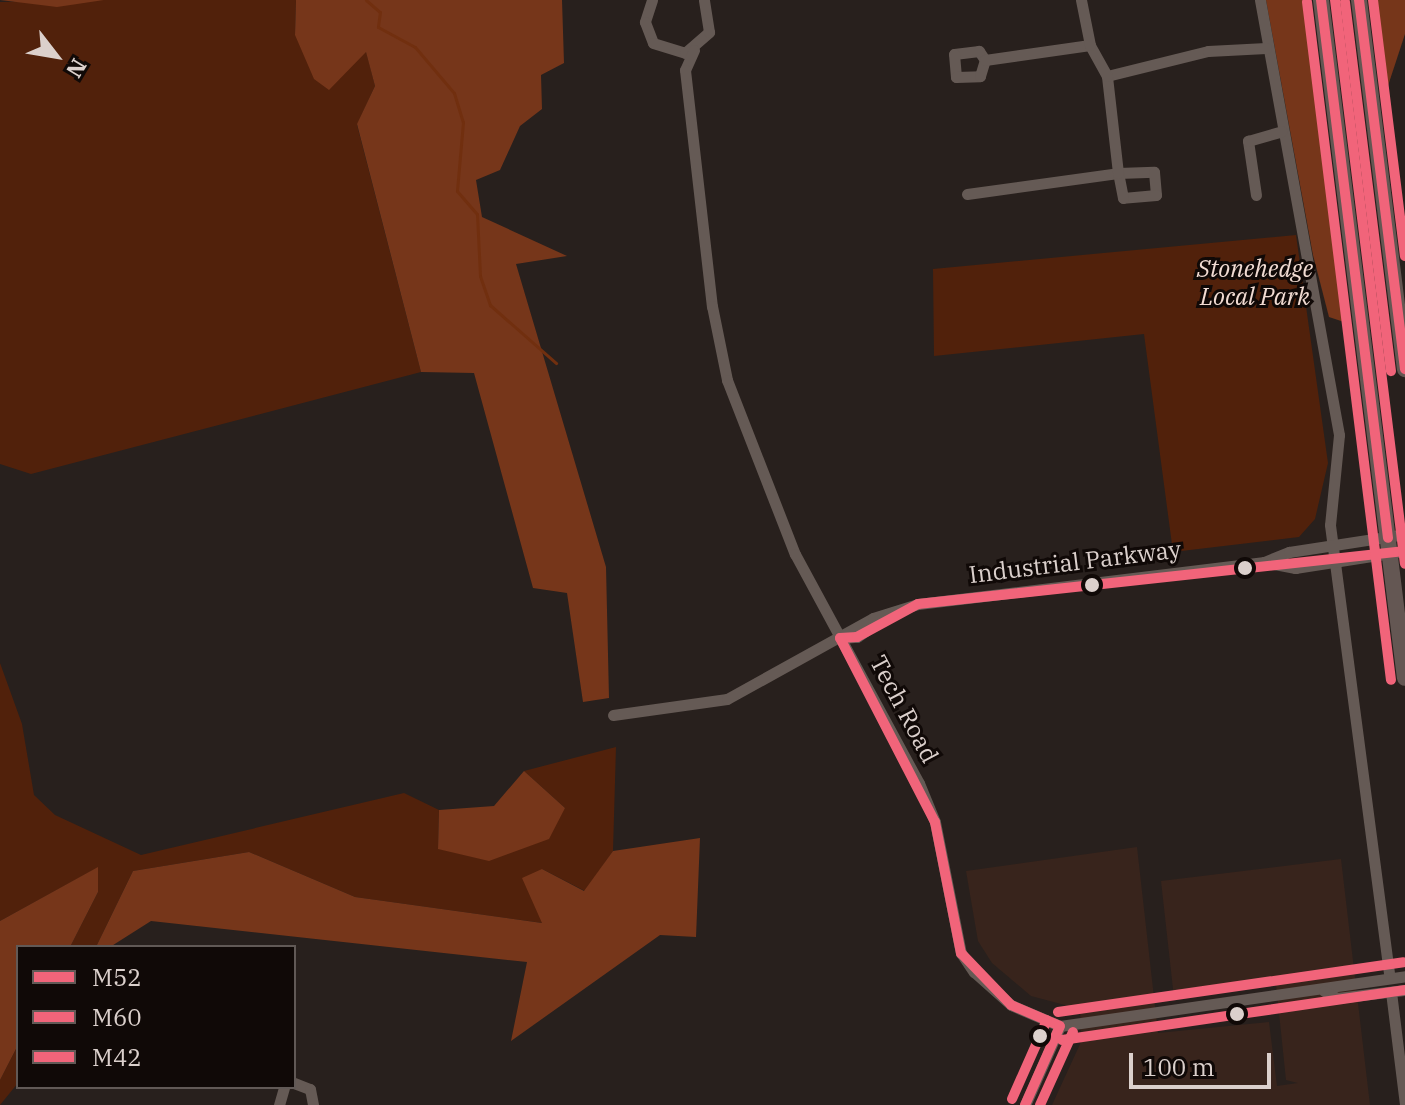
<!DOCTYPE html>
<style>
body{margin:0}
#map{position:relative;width:1405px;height:1105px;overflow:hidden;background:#28201d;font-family:"IBM Plex Serif",serif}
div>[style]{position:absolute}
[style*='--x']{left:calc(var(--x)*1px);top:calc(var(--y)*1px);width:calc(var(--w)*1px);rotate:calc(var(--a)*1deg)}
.built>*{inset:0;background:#38241c}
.green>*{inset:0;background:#51210b}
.forest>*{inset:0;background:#76361a}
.stream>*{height:3px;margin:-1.5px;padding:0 1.5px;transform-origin:1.5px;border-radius:1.5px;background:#712f0f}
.minor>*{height:11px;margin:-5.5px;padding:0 5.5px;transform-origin:5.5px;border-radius:5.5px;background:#655a55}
.highway>*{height:16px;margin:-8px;padding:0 8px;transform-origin:8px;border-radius:8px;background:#645753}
.bus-1>*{height:10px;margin:-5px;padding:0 5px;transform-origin:5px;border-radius:5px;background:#f1647a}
.bus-2>*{height:10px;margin:-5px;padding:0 5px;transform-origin:5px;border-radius:5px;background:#f1647a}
.bus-3>*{height:10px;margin:-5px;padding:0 5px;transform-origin:5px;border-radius:5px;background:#f1647a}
.dots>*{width:22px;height:22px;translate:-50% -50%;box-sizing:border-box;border:4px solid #100907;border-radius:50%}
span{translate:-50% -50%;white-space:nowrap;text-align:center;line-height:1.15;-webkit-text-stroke:6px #100907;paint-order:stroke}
.park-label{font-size:24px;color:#f2dcd3;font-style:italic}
.street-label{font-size:24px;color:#dbd0cc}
.legend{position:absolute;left:16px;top:945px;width:280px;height:144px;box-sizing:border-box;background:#100907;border:2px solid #615956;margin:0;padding:10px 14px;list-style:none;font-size:24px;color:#dbd0cc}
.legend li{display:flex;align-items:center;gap:16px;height:40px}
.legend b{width:40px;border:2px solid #615956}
.north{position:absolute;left:16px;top:16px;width:80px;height:80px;-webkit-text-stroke:6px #100907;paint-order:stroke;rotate:121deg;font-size:22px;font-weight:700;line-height:32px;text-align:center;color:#dbd0cc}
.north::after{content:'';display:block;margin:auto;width:28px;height:36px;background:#dbd0cc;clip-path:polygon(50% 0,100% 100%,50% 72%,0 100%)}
.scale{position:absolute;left:1129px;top:1053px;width:142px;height:36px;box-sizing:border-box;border:4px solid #dbd0cc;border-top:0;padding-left:10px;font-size:24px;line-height:28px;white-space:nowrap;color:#dbd0cc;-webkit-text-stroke:6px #100907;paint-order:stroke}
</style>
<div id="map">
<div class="built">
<i style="clip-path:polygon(1137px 847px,1158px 1033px,1269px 1022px,1277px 1086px,1298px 1083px,1286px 1080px,1276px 984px,1174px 998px,1161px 881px,1341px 859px,1370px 1105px,1052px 1105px,1081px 1042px,1080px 1009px,1031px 996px,992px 963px,978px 941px,966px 871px)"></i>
</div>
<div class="green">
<i style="clip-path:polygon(105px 0,296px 0,295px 35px,366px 51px,375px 86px,357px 125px,421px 372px,31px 474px,0 464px,0 2px)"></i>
<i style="clip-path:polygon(1296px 235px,1328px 463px,1315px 519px,1299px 537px,1173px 552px,1144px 334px,934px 356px,933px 269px)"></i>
<i style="clip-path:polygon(0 663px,22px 724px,34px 795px,55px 815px,141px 855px,404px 793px,439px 810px,438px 849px,565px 808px,524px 771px,616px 747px,613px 851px,585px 891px,542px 869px,543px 923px,355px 897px,249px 852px,133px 871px,96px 947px,70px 947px,98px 892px,97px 868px,0 921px)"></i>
<i style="clip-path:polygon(18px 1045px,18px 1083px,0 1105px,0 1080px)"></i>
</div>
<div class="forest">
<i style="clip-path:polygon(0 0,104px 0,57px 7px)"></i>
<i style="clip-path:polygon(296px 0,562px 0,564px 63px,541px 75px,542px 109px,520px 126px,500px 170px,476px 180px,482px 217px,567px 256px,516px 264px,606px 567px,609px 698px,583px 702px,567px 593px,533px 588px,474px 373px,421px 372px,357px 124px,375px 86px,366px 52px,329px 90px,314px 79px,295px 35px)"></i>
<i style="clip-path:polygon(1266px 0,1305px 0,1344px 322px,1329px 317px,1313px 255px)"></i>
<i style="clip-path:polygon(1369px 0,1405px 0,1405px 34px,1382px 104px)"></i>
<i style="clip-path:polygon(524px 771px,565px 808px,549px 839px,489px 861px,438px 849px,439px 810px,494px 806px)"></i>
<i style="clip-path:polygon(700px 838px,696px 937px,660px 935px,511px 1041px,527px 962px,151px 921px,110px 947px,96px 947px,133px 871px,249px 852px,355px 897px,542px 923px,522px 878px,542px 869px,584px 891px,613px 851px)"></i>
<i style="clip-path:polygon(98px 867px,98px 892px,70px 947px,18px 947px,18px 1045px,0 1080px,0 921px)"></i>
</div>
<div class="stream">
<i style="--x:366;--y:0;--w:18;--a:41"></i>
<i style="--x:380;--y:12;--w:15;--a:98"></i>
<i style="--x:378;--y:27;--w:42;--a:28.4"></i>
<i style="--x:415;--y:47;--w:60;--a:49.7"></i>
<i style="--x:454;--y:93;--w:30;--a:73"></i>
<i style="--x:463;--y:122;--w:69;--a:95"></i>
<i style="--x:457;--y:191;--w:30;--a:49"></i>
<i style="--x:477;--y:214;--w:62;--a:87.2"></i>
<i style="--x:480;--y:276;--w:31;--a:71"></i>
<i style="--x:490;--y:305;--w:88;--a:41.3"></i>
</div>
<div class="minor">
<i style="--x:652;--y:0;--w:23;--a:108"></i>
<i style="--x:645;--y:22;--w:22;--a:69"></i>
<i style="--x:653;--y:43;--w:34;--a:17"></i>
<i style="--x:685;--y:53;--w:32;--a:-41"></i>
<i style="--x:709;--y:32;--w:32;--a:-99"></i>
<i style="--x:1260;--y:0;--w:442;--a:79.7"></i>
<i style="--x:1339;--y:435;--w:90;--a:95.7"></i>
<i style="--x:1330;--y:525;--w:457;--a:82.5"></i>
<i style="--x:694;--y:50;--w:22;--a:114"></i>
<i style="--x:685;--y:70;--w:238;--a:83.5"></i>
<i style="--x:712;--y:306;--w:76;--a:78.5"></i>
<i style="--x:727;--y:380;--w:187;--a:68.7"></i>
<i style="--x:795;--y:554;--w:260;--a:61.6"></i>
<i style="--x:919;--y:783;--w:42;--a:67.7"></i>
<i style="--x:935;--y:822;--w:134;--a:78.8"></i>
<i style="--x:961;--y:953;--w:23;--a:56"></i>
<i style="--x:974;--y:972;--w:50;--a:41.7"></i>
<i style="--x:1011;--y:1005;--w:53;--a:23.2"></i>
<i style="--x:1060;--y:1026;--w:349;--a:-8.2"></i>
<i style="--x:985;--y:60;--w:11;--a:-124"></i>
<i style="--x:979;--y:51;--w:25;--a:173"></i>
<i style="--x:954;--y:54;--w:23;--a:85"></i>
<i style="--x:956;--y:77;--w:24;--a:-2"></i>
<i style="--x:980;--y:76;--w:17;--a:-73"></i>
<i style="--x:985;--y:60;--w:106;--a:-8.1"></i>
<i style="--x:1107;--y:76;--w:104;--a:-13.9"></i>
<i style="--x:1208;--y:51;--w:58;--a:-3"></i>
<i style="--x:967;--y:194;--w:152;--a:-7.9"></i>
<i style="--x:1118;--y:173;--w:36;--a:-2"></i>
<i style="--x:1154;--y:172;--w:23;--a:85"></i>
<i style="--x:1156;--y:195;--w:33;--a:175"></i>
<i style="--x:1123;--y:198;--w:25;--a:-101"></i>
<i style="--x:1118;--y:173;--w:98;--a:-96.5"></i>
<i style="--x:1107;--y:76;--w:35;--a:-119"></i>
<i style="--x:1090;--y:45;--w:46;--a:-101.3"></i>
<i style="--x:1256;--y:195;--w:55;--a:-98.4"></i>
<i style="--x:1248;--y:141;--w:35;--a:-16"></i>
<i style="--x:1264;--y:562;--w:32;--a:11"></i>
<i style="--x:1295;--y:568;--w:111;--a:-8.8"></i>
<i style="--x:841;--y:638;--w:16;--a:-4"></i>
<i style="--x:857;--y:637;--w:42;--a:-35.2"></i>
<i style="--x:613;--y:715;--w:115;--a:-8"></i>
<i style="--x:727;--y:699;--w:167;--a:-29"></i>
<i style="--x:873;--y:618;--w:47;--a:-17.3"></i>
<i style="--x:918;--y:604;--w:349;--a:-6.9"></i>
<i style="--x:1264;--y:562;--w:27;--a:-22"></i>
<i style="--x:1289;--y:552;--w:117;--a:-8.8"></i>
<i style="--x:1324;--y:991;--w:15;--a:28"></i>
<i style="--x:1337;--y:998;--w:68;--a:-6.7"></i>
<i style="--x:1391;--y:992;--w:114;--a:82.9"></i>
<i style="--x:294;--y:1083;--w:17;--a:21"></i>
<i style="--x:310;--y:1089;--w:16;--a:79"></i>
<i style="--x:279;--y:1105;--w:19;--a:-74"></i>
<i style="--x:1025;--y:1105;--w:86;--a:-66.1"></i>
</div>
<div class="highway">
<i style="--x:1321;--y:0;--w:683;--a:82.94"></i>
<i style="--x:1359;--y:0;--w:372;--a:82.9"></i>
</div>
<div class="bus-1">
<i style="--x:1321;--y:0;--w:542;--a:82.9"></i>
<i style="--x:1359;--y:0;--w:372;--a:82.9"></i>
<i style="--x:840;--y:638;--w:17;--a:-3"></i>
<i style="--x:857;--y:637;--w:69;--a:-28.4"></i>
<i style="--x:918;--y:604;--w:490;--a:-6.2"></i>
<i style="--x:840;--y:638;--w:207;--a:62.7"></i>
<i style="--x:935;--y:822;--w:134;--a:78.8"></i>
<i style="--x:961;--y:953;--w:72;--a:46.1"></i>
<i style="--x:1011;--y:1005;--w:53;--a:23.2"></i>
<i style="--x:1025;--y:1105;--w:86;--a:-66.1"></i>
</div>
<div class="bus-2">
<i style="--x:1307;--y:2;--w:683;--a:82.94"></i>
<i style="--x:1345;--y:2;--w:372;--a:82.9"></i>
<i style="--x:1062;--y:1040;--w:347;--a:-8.3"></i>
<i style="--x:1040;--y:1105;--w:80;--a:-65.7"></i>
</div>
<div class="bus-3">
<i style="--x:1335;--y:0;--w:568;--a:82.93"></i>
<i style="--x:1373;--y:0;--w:258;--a:82.9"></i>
<i style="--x:1058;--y:1012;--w:349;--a:-8.2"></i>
<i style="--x:1012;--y:1099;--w:86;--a:-66.1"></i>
</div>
<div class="dots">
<i style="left:1245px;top:568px;background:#dbd0cc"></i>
<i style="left:1092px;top:585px;background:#dbd0cc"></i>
<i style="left:1237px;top:1014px;background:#dbd0cc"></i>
<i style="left:1040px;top:1036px;background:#dbd0cc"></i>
</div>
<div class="park-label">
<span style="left:1255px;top:283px">Stonehedge<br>Local Park</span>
</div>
<div class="street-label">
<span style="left:1075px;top:562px;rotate:-7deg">Industrial Parkway</span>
<span style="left:904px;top:709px;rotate:62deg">Tech Road</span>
</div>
<ul class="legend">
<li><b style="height:10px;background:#f1647a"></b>M52</li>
<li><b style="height:10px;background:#f1647a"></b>M60</li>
<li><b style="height:10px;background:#f1647a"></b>M42</li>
</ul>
<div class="north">N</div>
<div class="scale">100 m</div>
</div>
